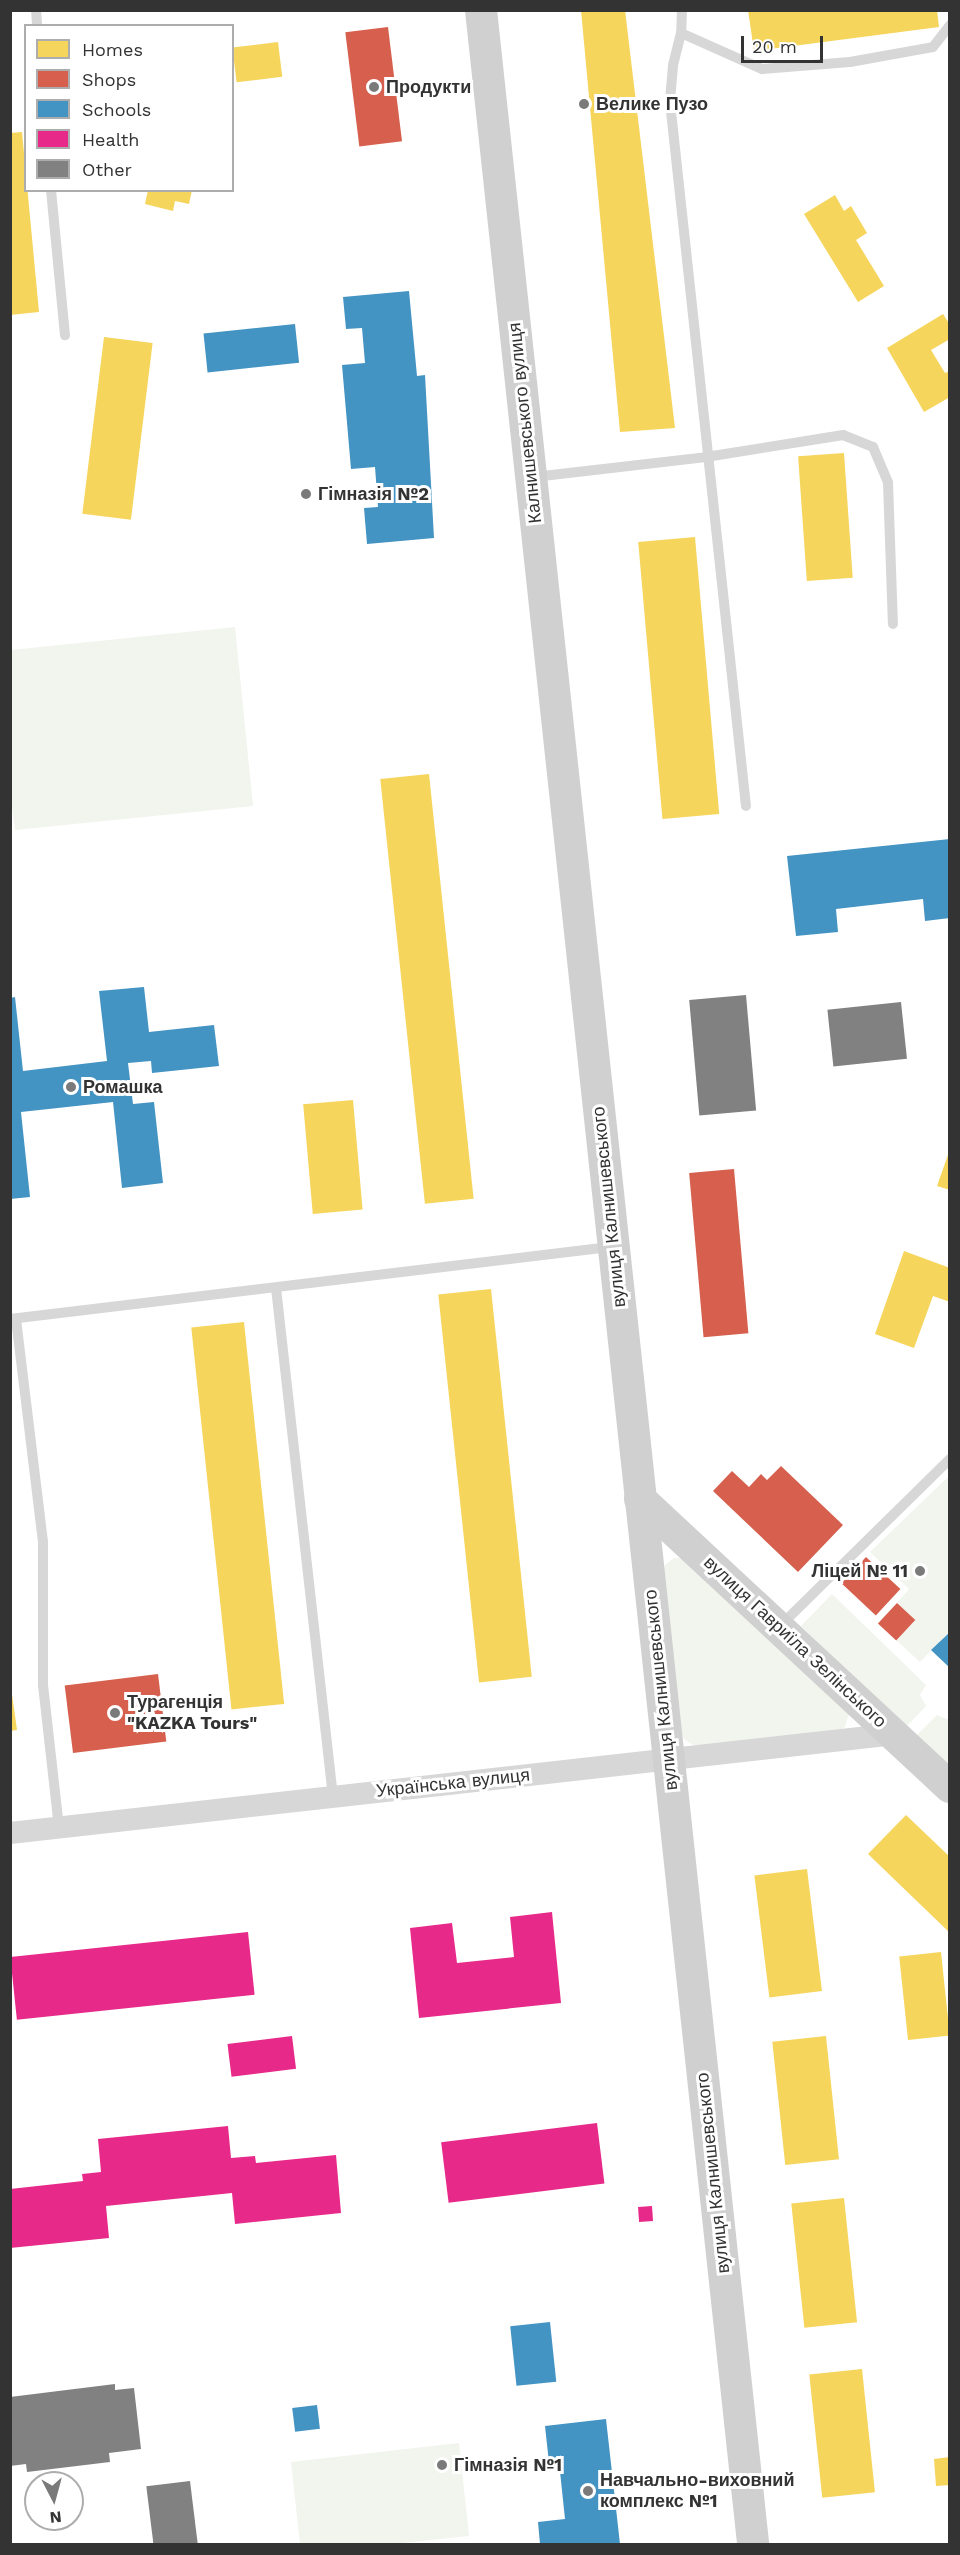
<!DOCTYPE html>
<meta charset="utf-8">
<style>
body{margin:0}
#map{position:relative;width:960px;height:2555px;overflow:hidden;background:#fff;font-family:"Work Sans",sans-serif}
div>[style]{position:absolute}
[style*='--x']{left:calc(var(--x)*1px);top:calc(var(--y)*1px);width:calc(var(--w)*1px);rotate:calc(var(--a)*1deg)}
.green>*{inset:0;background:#f1f5ed}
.homes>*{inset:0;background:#f6d55c;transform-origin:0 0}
.shops>*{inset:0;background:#d6604d;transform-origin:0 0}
.schools>*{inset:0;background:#4393c3;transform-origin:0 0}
.health>*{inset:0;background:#e7298a;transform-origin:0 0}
.building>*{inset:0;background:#818181;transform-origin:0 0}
.lane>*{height:10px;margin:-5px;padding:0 5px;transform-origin:5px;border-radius:5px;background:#d7d7d7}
.street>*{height:22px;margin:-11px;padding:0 11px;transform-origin:11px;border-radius:11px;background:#d7d7d7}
.secondary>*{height:32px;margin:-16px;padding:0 16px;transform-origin:16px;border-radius:16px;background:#d0d0d0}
.dots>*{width:16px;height:16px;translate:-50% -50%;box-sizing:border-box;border:3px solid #fff;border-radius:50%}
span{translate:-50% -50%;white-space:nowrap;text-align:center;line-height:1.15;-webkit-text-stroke:6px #fff;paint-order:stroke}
.poi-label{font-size:18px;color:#333;font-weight:700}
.left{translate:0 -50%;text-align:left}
.right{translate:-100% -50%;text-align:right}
.street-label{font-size:18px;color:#333}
.frame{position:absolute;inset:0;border:12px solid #333;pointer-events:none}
.legend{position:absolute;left:24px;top:24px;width:210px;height:168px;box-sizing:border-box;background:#fff;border:2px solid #adadad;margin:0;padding:8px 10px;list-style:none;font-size:18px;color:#333}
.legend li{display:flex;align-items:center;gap:12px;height:30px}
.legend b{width:30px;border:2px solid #adadad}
.north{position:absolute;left:24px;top:2471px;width:60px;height:60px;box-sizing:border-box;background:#fff;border:2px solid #adadad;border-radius:50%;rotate:174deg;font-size:16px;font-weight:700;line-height:24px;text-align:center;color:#333}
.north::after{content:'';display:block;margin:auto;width:21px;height:27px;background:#7a7a7a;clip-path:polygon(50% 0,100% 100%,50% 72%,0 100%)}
.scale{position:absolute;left:741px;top:36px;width:82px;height:27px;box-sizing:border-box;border:3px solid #333;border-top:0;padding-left:8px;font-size:18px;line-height:21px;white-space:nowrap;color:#333;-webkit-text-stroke:4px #fff;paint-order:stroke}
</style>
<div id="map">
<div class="green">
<i style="clip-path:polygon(235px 627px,253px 806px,15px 830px,10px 791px,11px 650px)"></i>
<i style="clip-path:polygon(949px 1476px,949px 1632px,920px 1662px,896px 1640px,915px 1621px,897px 1603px,909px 1589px,870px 1552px)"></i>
<i style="clip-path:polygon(674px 1558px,684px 1558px,851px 1708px,845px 1727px,836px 1732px,695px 1746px,685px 1740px,679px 1731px,662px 1576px,665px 1565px)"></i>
<i style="clip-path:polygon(832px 1594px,926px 1685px,920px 1695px,926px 1706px,906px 1727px,801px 1626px)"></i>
<i style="clip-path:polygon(937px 1715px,949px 1720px,949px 1768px,916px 1736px)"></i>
<i style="clip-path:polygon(459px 2443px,469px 2536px,392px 2544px,300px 2544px,291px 2462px)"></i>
</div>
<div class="homes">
<i style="clip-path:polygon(581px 10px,625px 10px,675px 428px,620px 432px)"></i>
<i style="clip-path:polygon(748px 10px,937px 10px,939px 27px,754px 51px)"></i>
<i style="left:278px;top:42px;width:35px;height:46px;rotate:83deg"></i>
<i style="clip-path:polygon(22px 132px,39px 312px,10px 315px,10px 133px)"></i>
<i style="clip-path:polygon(148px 190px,192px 190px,189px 204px,175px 201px,173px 211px,145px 204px)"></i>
<i style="clip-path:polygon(835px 195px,844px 211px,851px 206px,867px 233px,856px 240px,884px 286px,858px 302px,804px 214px)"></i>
<i style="clip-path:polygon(943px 314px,950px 325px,950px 339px,931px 350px,945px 373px,950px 371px,950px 397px,924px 412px,887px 348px)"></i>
<i style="left:104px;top:337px;width:49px;height:178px;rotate:7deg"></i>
<i style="left:844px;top:453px;width:125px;height:46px;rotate:86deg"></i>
<i style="left:695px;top:537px;width:278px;height:57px;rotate:85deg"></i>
<i style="left:429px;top:774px;width:427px;height:49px;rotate:84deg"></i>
<i style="left:353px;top:1100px;width:110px;height:50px;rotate:85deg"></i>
<i style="clip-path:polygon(949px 1152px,950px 1152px,950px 1190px,937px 1186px)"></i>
<i style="clip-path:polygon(904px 1251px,950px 1268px,950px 1302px,933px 1296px,914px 1348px,875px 1334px)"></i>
<i style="left:491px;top:1289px;width:390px;height:53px;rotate:84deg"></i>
<i style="left:244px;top:1322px;width:384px;height:53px;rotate:84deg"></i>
<i style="clip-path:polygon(10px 1680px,17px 1730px,10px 1731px)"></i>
<i style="clip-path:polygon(906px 1815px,950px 1857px,950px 1933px,868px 1854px)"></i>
<i style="left:807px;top:1869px;width:123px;height:53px;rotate:83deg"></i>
<i style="left:941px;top:1952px;width:84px;height:42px;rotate:84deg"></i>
<i style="left:826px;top:2036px;width:124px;height:54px;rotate:84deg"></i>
<i style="left:844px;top:2198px;width:125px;height:53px;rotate:84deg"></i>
<i style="left:862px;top:2369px;width:124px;height:53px;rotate:84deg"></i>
<i style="clip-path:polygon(950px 2457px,950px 2485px,936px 2486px,934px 2459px)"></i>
</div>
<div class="shops">
<i style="left:388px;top:27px;width:115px;height:43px;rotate:83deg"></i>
<i style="left:734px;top:1169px;width:165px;height:45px;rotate:85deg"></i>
<i style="clip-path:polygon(781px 1466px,843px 1525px,798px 1572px,713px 1491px,732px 1471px,749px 1487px,761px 1474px,767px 1480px)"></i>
<i style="left:866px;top:1557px;width:47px;height:36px;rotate:43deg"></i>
<i style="left:897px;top:1603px;width:25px;height:28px;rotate:43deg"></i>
<i style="left:158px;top:1674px;width:68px;height:94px;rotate:83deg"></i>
</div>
<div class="schools">
<i style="clip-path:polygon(409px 291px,417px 376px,425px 375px,434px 538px,367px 544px,364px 508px,378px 507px,375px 467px,351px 469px,342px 365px,365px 363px,362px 328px,346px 329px,343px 297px)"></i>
<i style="left:295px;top:324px;width:39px;height:92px;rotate:84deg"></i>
<i style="clip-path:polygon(950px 839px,950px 918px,925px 921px,923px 899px,836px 909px,838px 932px,796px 936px,787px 856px)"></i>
<i style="clip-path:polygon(144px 987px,149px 1032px,214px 1025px,219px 1066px,152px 1073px,151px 1061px,128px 1063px,133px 1104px,154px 1102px,163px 1183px,122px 1188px,113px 1102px,21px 1112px,30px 1197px,10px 1199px,10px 998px,15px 997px,23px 1071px,107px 1061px,99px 991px)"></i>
<i style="clip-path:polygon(950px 1632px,950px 1668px,931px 1650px)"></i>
<i style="left:550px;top:2322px;width:60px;height:40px;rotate:84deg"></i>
<i style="left:317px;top:2405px;width:24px;height:25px;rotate:83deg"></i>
<i style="clip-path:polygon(606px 2419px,620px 2544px,540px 2544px,538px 2522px,565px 2519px,559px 2462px,549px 2463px,545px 2426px)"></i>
</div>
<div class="health">
<i style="clip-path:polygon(552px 1912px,561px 2003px,419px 2018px,410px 1928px,452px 1923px,457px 1963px,514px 1957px,510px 1917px)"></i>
<i style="left:248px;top:1932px;width:63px;height:239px;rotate:84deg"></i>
<i style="left:292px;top:2036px;width:33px;height:65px;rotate:83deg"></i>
<i style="left:597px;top:2123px;width:61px;height:157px;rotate:83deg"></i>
<i style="clip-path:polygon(228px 2126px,231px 2158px,255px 2156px,256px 2163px,336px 2155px,341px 2213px,235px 2224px,232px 2193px,106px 2206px,109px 2238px,10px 2248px,10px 2189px,83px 2181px,82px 2174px,101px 2172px,98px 2139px)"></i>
<i style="left:652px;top:2206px;width:15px;height:14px;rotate:86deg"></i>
</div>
<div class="building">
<i style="left:746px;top:995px;width:116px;height:57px;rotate:85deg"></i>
<i style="left:901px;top:1002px;width:57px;height:74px;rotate:84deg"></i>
<i style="clip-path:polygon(115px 2384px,115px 2390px,134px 2388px,141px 2449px,109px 2453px,110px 2462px,27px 2472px,26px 2464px,10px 2466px,10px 2397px)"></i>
<i style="left:190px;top:2481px;width:64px;height:44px;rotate:83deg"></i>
</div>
<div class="lane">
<i style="--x:36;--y:10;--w:16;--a:86"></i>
<i style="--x:682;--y:10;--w:23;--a:92"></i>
<i style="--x:681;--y:33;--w:89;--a:24"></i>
<i style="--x:762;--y:69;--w:88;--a:-4.5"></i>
<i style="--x:850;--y:62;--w:84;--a:-10.2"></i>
<i style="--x:933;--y:47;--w:28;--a:-52"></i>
<i style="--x:681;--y:33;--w:34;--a:104"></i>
<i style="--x:673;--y:66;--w:36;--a:95"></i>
<i style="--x:670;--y:102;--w:708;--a:83.84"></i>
<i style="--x:51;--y:190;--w:146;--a:84.5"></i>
<i style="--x:534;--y:477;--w:173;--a:-6.6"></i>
<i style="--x:706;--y:457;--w:139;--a:-9.1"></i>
<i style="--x:843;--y:435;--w:32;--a:22"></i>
<i style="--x:873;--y:447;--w:39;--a:67"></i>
<i style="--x:888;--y:483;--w:141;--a:88"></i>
<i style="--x:276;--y:1288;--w:512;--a:83.61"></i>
<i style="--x:10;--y:1319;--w:604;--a:-6.84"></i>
<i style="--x:16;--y:1319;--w:225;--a:83.1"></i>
<i style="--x:43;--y:1542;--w:143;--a:90"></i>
<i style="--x:43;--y:1685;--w:144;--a:83.6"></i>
<i style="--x:781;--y:1625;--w:237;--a:-44.5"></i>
</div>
<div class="street">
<i style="--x:10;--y:1833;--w:891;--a:-6.38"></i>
</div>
<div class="secondary">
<i style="--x:481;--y:10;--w:2549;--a:83.87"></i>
<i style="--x:640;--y:1499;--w:423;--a:42.9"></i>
</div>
<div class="dots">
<i style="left:374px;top:87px;background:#7a7a7a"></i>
<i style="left:584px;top:104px;background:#7a7a7a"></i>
<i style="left:306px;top:494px;background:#7a7a7a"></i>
<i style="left:71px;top:1087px;background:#7a7a7a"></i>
<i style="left:920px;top:1571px;background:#7a7a7a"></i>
<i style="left:115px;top:1713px;background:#7a7a7a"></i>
<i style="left:442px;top:2465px;background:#7a7a7a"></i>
<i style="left:588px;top:2491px;background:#7a7a7a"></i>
</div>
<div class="poi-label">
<span class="left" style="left:386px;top:87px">Продукти</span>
<span class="left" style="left:596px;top:104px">Велике Пузо</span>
<span class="left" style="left:318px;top:494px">Гімназія №2</span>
<span class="left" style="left:83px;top:1087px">Ромашка</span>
<span class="right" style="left:908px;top:1571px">Ліцей № 11</span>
<span class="left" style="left:127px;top:1713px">Турагенція<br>"KAZKA Tours"</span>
<span class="left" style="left:454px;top:2465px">Гімназія №1</span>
<span class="left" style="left:600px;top:2491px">Навчально-виховний<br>комплекс №1</span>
</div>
<div class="street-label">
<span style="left:525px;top:423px;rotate:-96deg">Калнишевського вулиця</span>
<span style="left:609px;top:1207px;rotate:-96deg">вулиця Калнишевського</span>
<span style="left:795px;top:1642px;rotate:43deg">вулиця Гавриїла Зелінського</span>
<span style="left:661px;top:1690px;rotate:-96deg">вулиця Калнишевського</span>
<span style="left:453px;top:1783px;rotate:-6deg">Українська вулиця</span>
<span style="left:713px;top:2173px;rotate:-96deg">вулиця Калнишевського</span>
</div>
<div class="frame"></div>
<ul class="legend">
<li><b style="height:16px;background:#f6d55c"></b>Homes</li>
<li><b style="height:16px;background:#d6604d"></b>Shops</li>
<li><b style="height:16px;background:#4393c3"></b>Schools</li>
<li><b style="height:16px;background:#e7298a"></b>Health</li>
<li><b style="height:16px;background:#818181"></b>Other</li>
</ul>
<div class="north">N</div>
<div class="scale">20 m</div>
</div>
